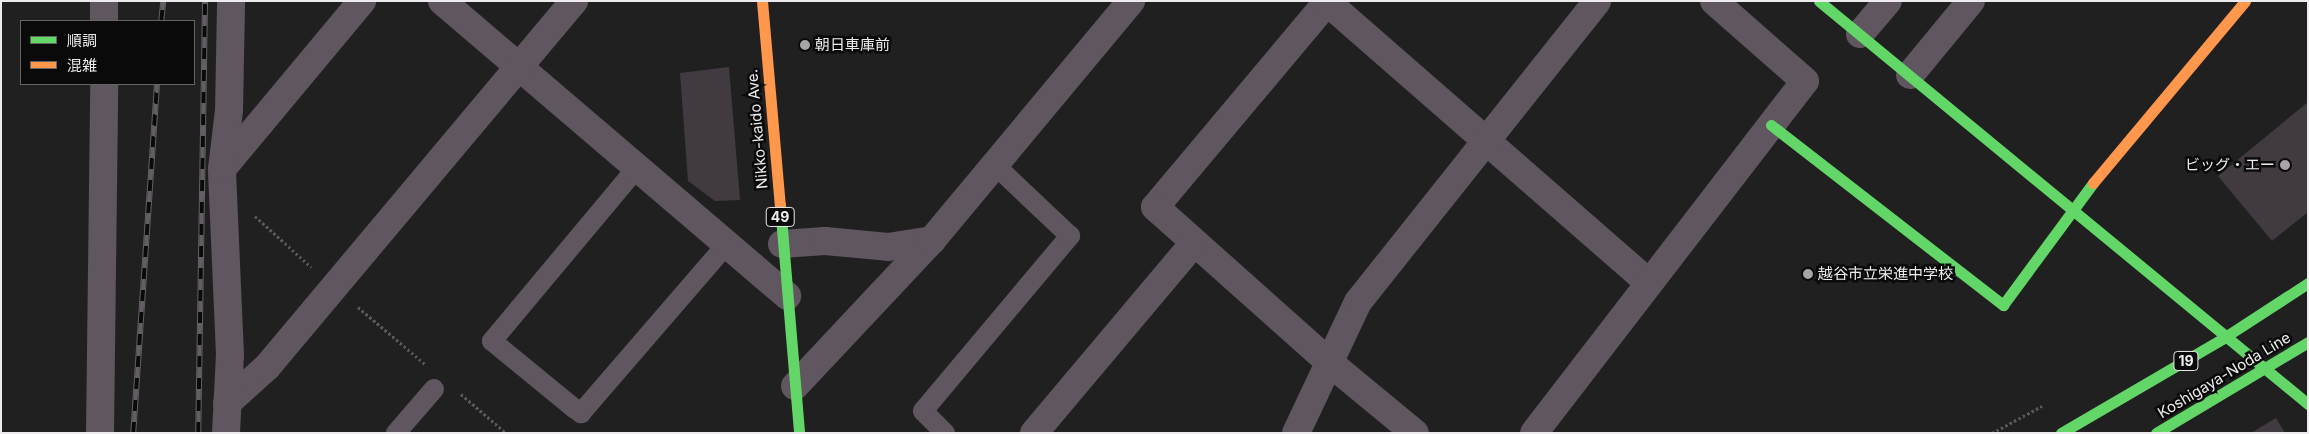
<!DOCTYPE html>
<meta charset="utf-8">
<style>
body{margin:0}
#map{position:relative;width:2309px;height:434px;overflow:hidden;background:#212021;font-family:Inter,"Noto Sans JP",sans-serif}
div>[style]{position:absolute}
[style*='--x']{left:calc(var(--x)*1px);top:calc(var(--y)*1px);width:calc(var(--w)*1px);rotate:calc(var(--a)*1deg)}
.building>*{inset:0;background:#413a41}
.path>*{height:3px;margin-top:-1.5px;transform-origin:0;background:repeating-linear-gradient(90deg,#5c575d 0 2.5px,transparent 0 5px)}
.lane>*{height:20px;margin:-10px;padding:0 10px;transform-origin:10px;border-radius:10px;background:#5f5660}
.street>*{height:28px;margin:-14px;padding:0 14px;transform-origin:14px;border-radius:14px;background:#5f5660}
.fast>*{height:11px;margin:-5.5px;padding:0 5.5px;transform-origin:5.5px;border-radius:5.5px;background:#63d668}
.slow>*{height:11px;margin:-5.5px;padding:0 5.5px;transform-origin:5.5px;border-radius:5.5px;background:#ff974d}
.rail>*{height:5.5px;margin-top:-2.75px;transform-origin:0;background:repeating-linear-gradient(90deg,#0b0a0b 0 11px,#625e63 0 22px);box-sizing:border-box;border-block:1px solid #625e63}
.dots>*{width:14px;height:14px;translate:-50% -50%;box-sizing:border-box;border:2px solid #0b0a0b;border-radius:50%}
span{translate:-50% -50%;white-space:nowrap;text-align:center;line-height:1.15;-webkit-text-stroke:5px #0b0a0b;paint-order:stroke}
.shield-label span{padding:1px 4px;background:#0b0a0b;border:1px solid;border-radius:4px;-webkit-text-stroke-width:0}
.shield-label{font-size:14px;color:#edebed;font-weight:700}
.poi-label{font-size:15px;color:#edebed}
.left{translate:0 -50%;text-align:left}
.right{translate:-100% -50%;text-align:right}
.street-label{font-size:15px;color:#edebed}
.frame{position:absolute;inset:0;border:2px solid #edebed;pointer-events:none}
.legend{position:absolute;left:20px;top:20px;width:175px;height:65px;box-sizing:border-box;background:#0b0a0b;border:1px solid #656465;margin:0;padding:6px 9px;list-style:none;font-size:15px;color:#edebed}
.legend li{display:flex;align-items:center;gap:10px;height:25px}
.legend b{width:25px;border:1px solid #656465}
</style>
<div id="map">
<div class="building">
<i style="clip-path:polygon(729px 67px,740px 200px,715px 201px,688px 181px,680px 73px)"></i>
<i style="clip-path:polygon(2308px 102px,2308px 212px,2272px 241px,2218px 176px)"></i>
<i style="clip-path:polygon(2276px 418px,2285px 433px,2251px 433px)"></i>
</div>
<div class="path">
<i style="--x:255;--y:216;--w:76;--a:42.3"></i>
<i style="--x:358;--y:307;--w:88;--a:40.4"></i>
<i style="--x:461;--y:394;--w:60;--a:40.9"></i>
<i style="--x:1992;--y:433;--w:57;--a:-28.4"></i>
</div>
<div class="lane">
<i style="--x:635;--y:170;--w:223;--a:129.9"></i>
<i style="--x:492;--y:341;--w:106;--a:39.3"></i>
<i style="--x:574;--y:408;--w:9;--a:36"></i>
<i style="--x:581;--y:413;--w:222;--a:-49.2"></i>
<i style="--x:396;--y:433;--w:58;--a:-49.2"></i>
<i style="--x:945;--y:433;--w:31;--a:-135"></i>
<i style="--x:923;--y:411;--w:229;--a:-50"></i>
<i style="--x:1070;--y:236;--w:103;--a:-136.6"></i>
</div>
<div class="street">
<i style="--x:442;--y:1;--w:454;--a:40.5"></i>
<i style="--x:1328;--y:1;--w:269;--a:130"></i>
<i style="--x:1155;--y:207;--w:234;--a:41.7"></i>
<i style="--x:1330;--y:363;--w:110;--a:39.5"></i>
<i style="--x:1327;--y:2;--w:427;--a:41.1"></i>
<i style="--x:104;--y:21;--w:20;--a:-90"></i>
<i style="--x:1860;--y:34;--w:43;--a:-49.7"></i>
<i style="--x:1910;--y:75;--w:96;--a:-50.5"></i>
<i style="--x:222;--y:169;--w:219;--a:-50.2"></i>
<i style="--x:782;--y:244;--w:43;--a:-4"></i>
<i style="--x:825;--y:241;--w:63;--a:5.4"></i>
<i style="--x:888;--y:247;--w:45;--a:-9"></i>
<i style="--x:795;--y:386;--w:200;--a:-46.8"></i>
<i style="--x:932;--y:240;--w:311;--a:-50.2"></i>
<i style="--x:227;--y:403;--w:54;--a:-42"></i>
<i style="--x:267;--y:367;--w:478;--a:-50"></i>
<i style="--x:100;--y:433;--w:349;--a:-89.3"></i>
<i style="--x:226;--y:433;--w:78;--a:-87.1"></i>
<i style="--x:230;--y:355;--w:186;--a:-92.5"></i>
<i style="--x:222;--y:169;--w:59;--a:-83.2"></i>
<i style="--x:229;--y:110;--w:109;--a:-88.9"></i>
<i style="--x:1034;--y:433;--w:247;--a:-49.9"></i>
<i style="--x:1296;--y:433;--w:145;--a:-64.7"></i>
<i style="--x:1358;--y:302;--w:384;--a:-51.5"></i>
<i style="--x:1534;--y:433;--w:444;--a:-52.4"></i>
<i style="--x:1805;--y:81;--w:121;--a:-138.7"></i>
</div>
<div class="fast">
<i style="--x:1819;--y:1;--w:634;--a:39.49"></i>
<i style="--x:1771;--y:125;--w:294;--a:37.8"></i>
<i style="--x:2003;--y:305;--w:152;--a:-53.6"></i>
<i style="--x:780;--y:205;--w:229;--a:85.2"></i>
<i style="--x:2061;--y:433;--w:190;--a:-30.3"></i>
<i style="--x:2225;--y:337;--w:99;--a:-33"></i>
<i style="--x:2156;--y:433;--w:177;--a:-30.9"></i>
</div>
<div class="slow">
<i style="--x:762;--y:1;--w:205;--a:85"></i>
<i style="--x:2093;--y:183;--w:237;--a:-50.1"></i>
</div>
<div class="rail">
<i style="--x:161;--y:21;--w:20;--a:-84"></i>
<i style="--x:133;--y:433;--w:350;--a:-86.1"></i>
<i style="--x:198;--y:433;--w:432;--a:-89.1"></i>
</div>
<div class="dots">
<i style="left:805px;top:45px;background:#a6a4a6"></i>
<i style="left:2285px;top:165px;background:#a6a4a6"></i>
<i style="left:1808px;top:274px;background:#a6a4a6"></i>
</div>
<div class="shield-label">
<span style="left:780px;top:217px">49</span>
<span style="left:2186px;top:361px">19</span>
</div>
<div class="poi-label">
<span class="left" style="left:815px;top:45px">朝日車庫前</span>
<span class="right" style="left:2275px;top:165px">ビッグ・エー</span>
<span class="left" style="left:1818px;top:274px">越谷市立栄進中学校</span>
</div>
<div class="street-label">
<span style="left:757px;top:129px;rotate:-95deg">Nikko-kaido Ave.</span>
<span style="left:2224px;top:375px;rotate:-31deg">Koshigaya-Noda Line</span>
</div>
<div class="frame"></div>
<ul class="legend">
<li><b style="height:6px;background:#63d668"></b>順調</li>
<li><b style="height:6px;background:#ff974d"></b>混雑</li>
</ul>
</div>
